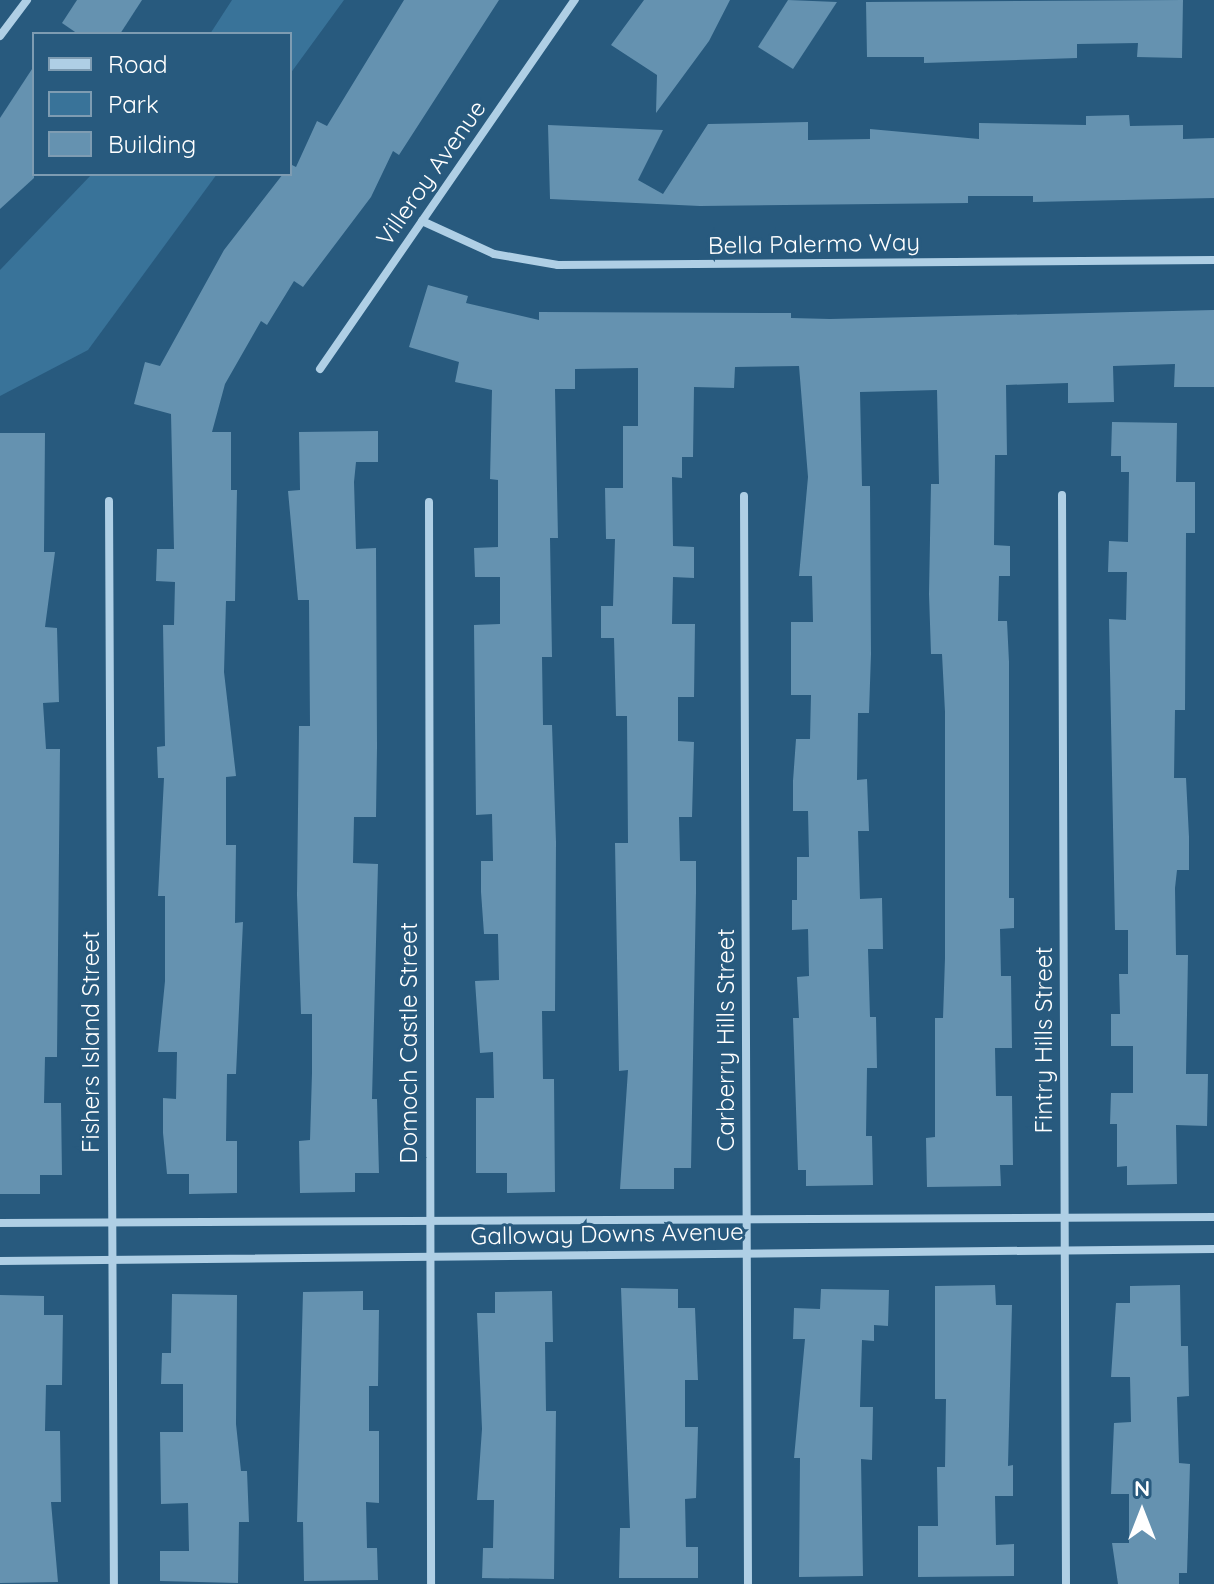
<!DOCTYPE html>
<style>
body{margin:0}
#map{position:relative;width:1214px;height:1584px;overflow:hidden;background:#285a7e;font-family:Quicksand,sans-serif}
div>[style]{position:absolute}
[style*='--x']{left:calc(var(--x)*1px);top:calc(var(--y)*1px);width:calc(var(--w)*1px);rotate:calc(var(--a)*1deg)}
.green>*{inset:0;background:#397399}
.building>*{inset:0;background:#6592b0}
.minor>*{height:8px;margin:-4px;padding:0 4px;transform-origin:4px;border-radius:4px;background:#afcfe5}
span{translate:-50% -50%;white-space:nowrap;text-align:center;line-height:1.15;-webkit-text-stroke:6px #285a7e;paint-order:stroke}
.street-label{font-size:24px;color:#fff}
.legend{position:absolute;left:32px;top:32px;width:260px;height:144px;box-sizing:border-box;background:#285a7e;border:2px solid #7e9cb2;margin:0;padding:10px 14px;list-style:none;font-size:24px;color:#fff}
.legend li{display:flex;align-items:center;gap:16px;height:40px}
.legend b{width:40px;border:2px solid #7e9cb2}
.north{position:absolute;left:1102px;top:1472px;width:80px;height:80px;-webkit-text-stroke:6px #285a7e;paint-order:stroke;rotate:0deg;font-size:22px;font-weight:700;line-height:32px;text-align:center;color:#fff}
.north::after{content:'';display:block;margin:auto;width:28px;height:36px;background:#fff;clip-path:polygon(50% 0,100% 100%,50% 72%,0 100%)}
</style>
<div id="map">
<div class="green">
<i style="clip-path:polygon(232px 0,344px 0,290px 74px,290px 34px,210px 34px)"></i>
<i style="clip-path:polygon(92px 174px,217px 174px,88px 350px,0 396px,0 270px)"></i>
</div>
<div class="building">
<i style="clip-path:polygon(77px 0,142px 0,120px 34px,78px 34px,62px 23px)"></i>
<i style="clip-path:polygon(404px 0,499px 0,399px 155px,393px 151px,371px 197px,303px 287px,294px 281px,267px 325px,261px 321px,225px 384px,212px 432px,231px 432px,231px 490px,237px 490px,235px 601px,226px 601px,224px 672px,236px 776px,226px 777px,226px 845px,236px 845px,235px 923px,243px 922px,236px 1074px,227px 1074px,226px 1141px,237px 1141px,237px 1193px,189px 1194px,189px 1174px,167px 1174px,163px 1133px,163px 1098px,176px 1099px,177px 1052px,158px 1052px,165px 981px,165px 896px,158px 896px,164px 778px,158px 778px,157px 747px,165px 746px,163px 625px,174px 625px,175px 582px,156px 581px,157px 549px,174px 549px,171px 414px,134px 404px,145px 362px,160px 366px,224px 250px,283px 174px,290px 174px,290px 164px,296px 167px,317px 121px,327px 126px)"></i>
<i style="clip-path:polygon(644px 0,730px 0,709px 41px,656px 113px,657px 75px,611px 45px)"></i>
<i style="clip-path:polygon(788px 0,837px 2px,793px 69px,758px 47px)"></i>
<i style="clip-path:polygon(1183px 0,1182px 58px,1137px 57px,1138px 43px,1077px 44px,1077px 58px,924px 63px,924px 57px,867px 57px,866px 2px)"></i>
<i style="clip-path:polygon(34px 66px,34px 178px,0 209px,0 118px)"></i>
<i style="clip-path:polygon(1129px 115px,1130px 126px,1183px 125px,1183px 139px,1214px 138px,1214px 198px,1033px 202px,1033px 196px,968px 196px,968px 203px,700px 206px,550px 199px,548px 125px,663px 130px,638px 180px,663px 194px,708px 124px,808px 122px,808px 140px,870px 139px,870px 129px,979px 139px,979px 123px,1086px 125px,1086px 116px)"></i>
<i style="clip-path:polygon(428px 285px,468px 296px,466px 303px,539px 320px,539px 312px,791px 313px,791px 318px,830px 319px,1214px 310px,1214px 387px,1174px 387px,1175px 364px,1113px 366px,1114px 402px,1068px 403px,1068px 383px,1006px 385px,1007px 455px,995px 455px,994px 545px,1010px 546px,1010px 576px,999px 576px,998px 621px,1007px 621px,1009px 662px,1009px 898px,1014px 898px,1014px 928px,1000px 929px,1001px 976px,1011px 976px,1012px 1048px,995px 1048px,996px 1096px,1012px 1096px,1013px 1165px,1000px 1165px,1001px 1186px,927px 1187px,926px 1138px,935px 1137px,935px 1018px,943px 1018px,945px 958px,945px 712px,942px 654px,931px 654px,929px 594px,931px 484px,939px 484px,937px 390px,860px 392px,862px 486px,870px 486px,871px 654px,869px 713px,858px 713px,857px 780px,867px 779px,869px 831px,858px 831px,860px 899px,882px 898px,883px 949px,868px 949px,870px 1017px,876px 1017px,877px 1068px,867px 1068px,866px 1136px,872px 1136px,873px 1185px,806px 1186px,806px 1170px,798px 1170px,793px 1018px,799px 1018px,797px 977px,809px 976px,808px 929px,792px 930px,792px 900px,797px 900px,797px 857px,809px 857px,808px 811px,793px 811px,793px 781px,796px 739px,810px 739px,811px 695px,791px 695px,791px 622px,813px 622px,812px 576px,799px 576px,808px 477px,799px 366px,735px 367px,734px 388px,694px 387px,693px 457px,682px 457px,682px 478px,672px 477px,673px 546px,694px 547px,694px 578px,673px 577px,672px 624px,695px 624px,694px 697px,678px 697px,678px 741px,694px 742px,692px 817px,679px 817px,680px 861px,696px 861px,696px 892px,691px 1168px,674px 1168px,674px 1189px,620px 1189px,628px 1070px,619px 1071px,615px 843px,628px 843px,627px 716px,616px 716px,614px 638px,601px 638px,601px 606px,613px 606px,615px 539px,606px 539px,605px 488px,623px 488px,623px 426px,638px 426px,638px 368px,575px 369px,575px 389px,555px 389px,558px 538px,550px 538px,552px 657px,542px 657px,543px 725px,552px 725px,556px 842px,555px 1011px,542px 1011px,543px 1079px,554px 1079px,555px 1192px,507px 1193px,507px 1173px,476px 1173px,476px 1098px,494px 1098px,493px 1052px,480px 1053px,475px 981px,499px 980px,498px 934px,484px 934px,481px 892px,481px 861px,493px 861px,492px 814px,476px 815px,474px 625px,500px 624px,500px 577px,475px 577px,474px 548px,498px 547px,498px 480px,490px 479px,492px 390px,455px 382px,459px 362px,409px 347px)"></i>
<i style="clip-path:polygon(1112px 422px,1177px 423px,1176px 482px,1195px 482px,1195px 533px,1186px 533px,1185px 710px,1175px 710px,1174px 778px,1186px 778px,1189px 837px,1189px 870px,1177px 870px,1175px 888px,1176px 955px,1188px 955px,1186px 1074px,1208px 1074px,1207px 1126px,1176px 1125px,1177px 1184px,1127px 1185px,1127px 1166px,1117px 1167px,1117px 1124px,1110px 1124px,1111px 1093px,1133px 1093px,1133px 1046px,1111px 1046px,1111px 1014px,1120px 1014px,1119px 974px,1128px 974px,1128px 930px,1115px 930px,1109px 619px,1126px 620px,1127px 572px,1108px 572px,1109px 541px,1128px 542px,1129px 472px,1121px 472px,1121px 456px,1111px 456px)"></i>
<i style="clip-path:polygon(378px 431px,378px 462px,356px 462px,354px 482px,356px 549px,376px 548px,377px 747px,376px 817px,354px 817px,353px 863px,378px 864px,372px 1099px,377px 1099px,379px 1173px,355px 1173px,355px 1192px,300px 1193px,299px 1141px,310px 1140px,312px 1073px,312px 1014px,301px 1014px,297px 895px,299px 726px,310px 726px,309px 600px,298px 600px,288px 491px,300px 490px,299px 432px)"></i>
<i style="clip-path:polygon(0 433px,45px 433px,44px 552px,55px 552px,45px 627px,57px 628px,59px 702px,43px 703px,46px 749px,60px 749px,57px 1057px,45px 1057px,44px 1103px,61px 1103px,62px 1175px,40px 1175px,40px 1194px,0 1194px)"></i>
<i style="clip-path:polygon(995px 1285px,996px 1305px,1012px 1305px,1008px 1466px,1013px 1465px,1013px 1496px,995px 1496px,996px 1545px,1014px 1544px,1014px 1576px,918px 1577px,918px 1526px,938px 1526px,937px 1467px,945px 1467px,946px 1399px,935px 1399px,935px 1286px)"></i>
<i style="clip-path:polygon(1180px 1285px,1181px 1346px,1188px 1346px,1189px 1396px,1177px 1397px,1179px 1463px,1190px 1464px,1187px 1573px,1179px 1573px,1179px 1584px,1118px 1584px,1112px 1543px,1129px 1543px,1129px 1494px,1111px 1494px,1114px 1423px,1131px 1422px,1130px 1377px,1111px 1377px,1116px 1303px,1130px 1303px,1130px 1286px)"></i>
<i style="clip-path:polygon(621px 1288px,678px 1289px,678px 1308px,695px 1308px,698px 1380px,685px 1380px,685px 1427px,698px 1427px,696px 1498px,685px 1499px,686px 1547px,698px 1547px,698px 1578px,619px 1578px,620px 1528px,630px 1528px)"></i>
<i style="clip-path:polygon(821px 1289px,889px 1290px,888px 1326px,874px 1325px,874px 1341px,862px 1340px,860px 1407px,873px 1407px,872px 1460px,861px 1459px,863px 1576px,799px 1577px,800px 1458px,794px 1458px,805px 1339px,793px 1339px,794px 1308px,820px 1309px)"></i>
<i style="clip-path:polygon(363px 1291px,363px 1310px,379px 1310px,378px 1386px,369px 1386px,369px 1431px,379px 1431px,379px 1503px,366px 1502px,367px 1548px,377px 1548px,378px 1580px,304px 1581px,303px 1522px,297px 1522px,303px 1292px)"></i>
<i style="clip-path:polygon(552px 1291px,553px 1342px,545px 1342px,546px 1411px,556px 1411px,554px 1579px,482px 1578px,483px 1548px,493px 1548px,494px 1500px,477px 1500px,482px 1429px,477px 1313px,495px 1313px,495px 1292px)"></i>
<i style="clip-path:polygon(172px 1294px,237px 1295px,236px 1424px,241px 1471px,247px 1471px,249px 1522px,239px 1522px,238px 1583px,160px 1581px,160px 1551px,189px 1551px,188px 1503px,161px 1504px,160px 1432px,183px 1432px,183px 1384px,161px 1384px,162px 1353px,171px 1353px)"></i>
<i style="clip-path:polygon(0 1295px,44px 1296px,44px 1315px,63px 1315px,62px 1385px,46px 1385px,45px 1431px,60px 1431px,61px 1502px,51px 1502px,58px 1582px,0 1583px)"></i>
</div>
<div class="minor">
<i style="--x:0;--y:36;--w:45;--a:-53.1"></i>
<i style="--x:422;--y:221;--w:79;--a:24.6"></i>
<i style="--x:494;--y:254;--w:65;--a:9.8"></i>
<i style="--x:558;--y:265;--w:656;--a:-0.44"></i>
<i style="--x:320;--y:369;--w:449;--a:-55.4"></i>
<i style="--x:1062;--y:495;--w:1089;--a:89.79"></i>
<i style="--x:744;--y:496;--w:1088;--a:89.79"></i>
<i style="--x:109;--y:501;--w:1083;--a:89.74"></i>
<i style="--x:429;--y:502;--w:1082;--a:89.89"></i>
<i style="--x:0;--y:1223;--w:1214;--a:-0.28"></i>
<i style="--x:0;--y:1261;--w:1214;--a:-0.57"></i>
</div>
<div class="street-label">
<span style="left:431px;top:173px;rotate:-55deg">Villeroy Avenue</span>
<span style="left:814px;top:244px;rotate:-1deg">Bella Palermo Way</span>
<span style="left:726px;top:1040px;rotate:-90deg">Carberry Hills Street</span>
<span style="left:1044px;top:1040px;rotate:-90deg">Fintry Hills Street</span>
<span style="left:91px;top:1042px;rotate:-90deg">Fishers Island Street</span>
<span style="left:409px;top:1043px;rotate:-90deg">Domoch Castle Street</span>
<span style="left:607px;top:1234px;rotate:-1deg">Galloway Downs Avenue</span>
</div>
<ul class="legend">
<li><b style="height:10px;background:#afcfe5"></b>Road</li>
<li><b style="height:22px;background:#397399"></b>Park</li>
<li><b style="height:22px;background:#6592b0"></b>Building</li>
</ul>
<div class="north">N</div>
</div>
